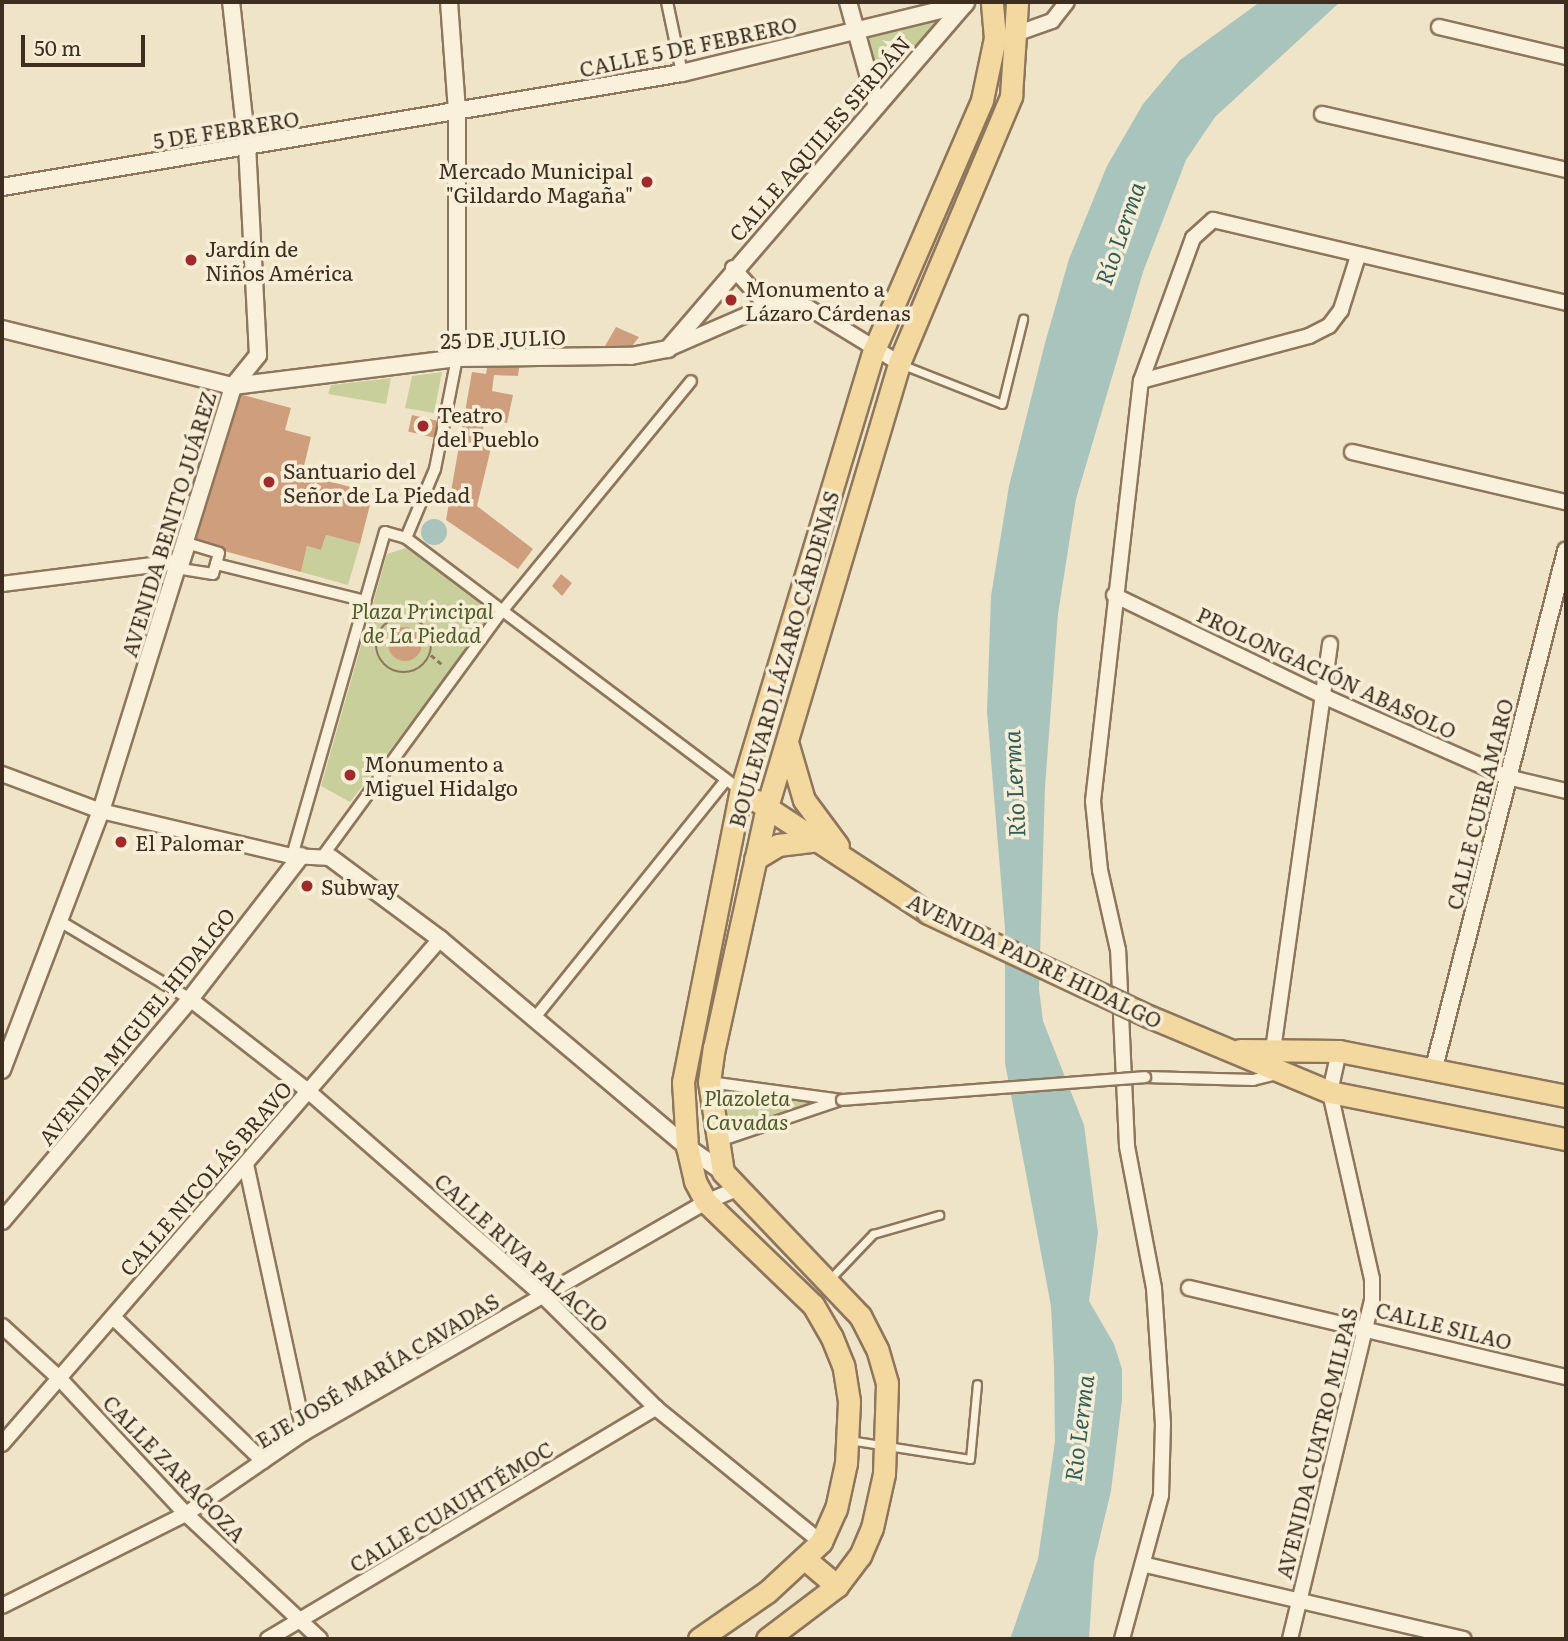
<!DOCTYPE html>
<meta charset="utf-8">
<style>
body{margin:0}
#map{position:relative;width:1568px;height:1641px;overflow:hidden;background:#f0e4c8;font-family:Literata,serif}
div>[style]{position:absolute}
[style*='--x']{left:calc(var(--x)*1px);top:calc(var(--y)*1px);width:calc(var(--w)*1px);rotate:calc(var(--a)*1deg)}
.green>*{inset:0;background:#c9cf9b}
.water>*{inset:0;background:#a9c4bc}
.round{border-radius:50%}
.building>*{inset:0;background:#cf9f7d;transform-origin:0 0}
.path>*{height:2.5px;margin-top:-1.25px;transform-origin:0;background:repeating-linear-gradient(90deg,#8d765c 0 5px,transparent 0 8.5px)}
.path>.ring{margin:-1.25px;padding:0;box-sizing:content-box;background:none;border:2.5px solid #8d765c;border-radius:50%}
.roads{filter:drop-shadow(2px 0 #8d765c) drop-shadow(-2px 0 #8d765c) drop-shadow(0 2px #8d765c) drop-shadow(0 -2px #8d765c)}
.service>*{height:7px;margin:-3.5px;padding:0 3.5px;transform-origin:3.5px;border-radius:3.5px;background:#faf1dc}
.pedestrian>*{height:10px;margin:-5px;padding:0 5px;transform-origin:5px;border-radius:5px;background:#faf1dc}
.minor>*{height:14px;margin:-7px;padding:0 7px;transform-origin:7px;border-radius:7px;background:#faf1dc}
.tertiary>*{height:16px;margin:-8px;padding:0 8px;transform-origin:8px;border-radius:8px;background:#faf1dc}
.primary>*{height:21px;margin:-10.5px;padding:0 10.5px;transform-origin:10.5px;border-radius:10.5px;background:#f3d9a0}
.bridges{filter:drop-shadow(2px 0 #8d765c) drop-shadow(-2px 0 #8d765c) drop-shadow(0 2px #8d765c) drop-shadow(0 -2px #8d765c)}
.pedestrian-bridge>*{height:10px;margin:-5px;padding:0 5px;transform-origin:5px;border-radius:5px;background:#faf1dc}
.primary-bridge>*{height:21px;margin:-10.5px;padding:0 10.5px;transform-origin:10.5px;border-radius:10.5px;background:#f3d9a0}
.dots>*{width:19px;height:19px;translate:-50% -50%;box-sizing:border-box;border:4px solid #f7eed8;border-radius:50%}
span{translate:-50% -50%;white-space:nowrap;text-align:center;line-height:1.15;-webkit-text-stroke:7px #f7eed8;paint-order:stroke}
.street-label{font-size:21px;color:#3d2e20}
.poi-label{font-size:21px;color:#3d2e20}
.right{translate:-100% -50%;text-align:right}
.left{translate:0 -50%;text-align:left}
.park-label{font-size:21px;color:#4d5a26;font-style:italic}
.water-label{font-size:23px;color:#2f5d5a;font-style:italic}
.frame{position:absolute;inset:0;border:4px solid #3d2e20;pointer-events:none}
.scale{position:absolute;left:21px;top:35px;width:124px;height:32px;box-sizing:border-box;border:4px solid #3d2e20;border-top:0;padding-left:9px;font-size:21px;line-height:24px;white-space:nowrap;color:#3d2e20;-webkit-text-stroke:5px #f7eed8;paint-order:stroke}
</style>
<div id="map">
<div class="green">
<i style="clip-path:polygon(950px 13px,875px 87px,863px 32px)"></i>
<i style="clip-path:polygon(442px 372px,434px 413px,405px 408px,412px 376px)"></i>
<i style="clip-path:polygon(391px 378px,386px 404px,328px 394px,331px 385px)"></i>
<i style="clip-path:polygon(326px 535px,360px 544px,348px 585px,301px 572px,307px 546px,321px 550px)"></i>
<i style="clip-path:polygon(406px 548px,496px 612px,350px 802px,321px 786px,387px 554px)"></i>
<i style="clip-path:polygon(720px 1077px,862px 1097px,729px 1146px,722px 1131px)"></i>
</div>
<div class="water">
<i style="clip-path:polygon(1260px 2px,1340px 2px,1215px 117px,1186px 160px,1143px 272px,1076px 499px,1058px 614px,1045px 787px,1039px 989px,1043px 1021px,1084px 1125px,1098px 1233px,1089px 1301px,1114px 1344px,1122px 1369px,1122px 1400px,1111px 1491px,1094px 1562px,1089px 1639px,1010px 1639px,1038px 1559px,1055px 1441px,1054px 1366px,1051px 1306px,1005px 1063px,1005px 929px,987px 712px,991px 596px,1009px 486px,1045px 343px,1069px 259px,1107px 166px,1143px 104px,1180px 60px)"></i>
<i class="round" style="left:421px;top:519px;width:26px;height:26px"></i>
</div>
<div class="building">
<i style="clip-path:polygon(616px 327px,639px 337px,632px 346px,605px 346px)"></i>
<i style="clip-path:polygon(488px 362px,520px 363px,518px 376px,494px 375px,492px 391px,513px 395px,507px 423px,485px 418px,481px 441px,492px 444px,477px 506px,533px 549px,518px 569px,446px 520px,472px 372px,486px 374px)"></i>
<i style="clip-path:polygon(236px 393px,291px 408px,285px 430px,311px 437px,302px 474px,373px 493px,360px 544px,326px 535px,321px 550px,307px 546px,301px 572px,188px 541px)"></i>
<i style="left:412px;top:415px;width:27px;height:17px;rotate:13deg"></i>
<i style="clip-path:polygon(561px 574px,572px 583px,562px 596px,552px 586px)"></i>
<i class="round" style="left:388px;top:627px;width:34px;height:34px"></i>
</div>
<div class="path">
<i class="ring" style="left:376px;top:617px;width:53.5px;height:53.5px"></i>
<i style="--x:431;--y:655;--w:17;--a:40"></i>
</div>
<div class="roads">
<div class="service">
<i style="--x:903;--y:365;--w:106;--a:21.5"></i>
<i style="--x:1002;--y:404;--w:88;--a:-76.1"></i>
<i style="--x:829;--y:1280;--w:64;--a:-46.3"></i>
<i style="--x:873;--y:1234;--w:69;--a:-16.1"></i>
<i style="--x:849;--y:1440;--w:122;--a:8.9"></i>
<i style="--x:970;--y:1459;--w:75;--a:-84.7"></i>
</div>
<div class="pedestrian">
<i style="--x:667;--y:2;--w:73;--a:78.1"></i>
<i style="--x:406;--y:538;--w:75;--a:-67.2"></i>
<i style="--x:435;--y:469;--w:113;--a:-78.8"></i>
<i style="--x:216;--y:564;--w:10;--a:107"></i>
<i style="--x:213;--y:574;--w:31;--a:-171"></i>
<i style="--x:182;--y:569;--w:26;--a:-72"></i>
<i style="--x:190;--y:544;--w:30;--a:17"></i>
<i style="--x:219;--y:553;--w:11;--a:105"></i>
<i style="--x:216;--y:564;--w:154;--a:13.9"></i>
<i style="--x:292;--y:856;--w:337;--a:-74"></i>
<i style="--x:385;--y:532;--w:22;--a:16"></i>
<i style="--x:406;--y:538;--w:419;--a:37"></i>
<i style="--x:322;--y:857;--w:306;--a:-53.8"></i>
<i style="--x:503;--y:610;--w:296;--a:-50.6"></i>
<i style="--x:58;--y:920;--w:154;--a:30.9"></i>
<i style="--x:533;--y:1020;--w:307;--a:-51.2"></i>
<i style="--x:1145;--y:1077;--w:108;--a:1.6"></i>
<i style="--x:1253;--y:1080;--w:25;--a:-14"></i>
<i style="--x:709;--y:1082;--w:134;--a:7.7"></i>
<i style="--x:716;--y:1142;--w:129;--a:-18.6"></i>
</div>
<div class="minor">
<i style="--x:1439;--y:27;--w:130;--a:13.3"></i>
<i style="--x:1007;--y:37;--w:48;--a:-19.6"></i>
<i style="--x:1052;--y:21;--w:24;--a:-52"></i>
<i style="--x:1322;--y:114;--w:250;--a:12.9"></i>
<i style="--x:733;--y:268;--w:51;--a:48.2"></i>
<i style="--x:670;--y:348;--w:106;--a:-23.4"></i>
<i style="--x:767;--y:306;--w:27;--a:-6"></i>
<i style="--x:794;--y:303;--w:16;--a:18"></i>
<i style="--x:809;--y:308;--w:105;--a:31.4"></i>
<i style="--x:1141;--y:381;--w:174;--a:-15"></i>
<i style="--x:1309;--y:336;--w:22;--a:-27"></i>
<i style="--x:1329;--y:326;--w:20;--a:-53"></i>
<i style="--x:1341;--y:310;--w:57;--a:-72.5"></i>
<i style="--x:1352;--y:452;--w:220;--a:13.2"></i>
<i style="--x:2;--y:584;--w:176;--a:-7.2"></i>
<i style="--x:1114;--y:595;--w:232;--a:25.8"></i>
<i style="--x:1323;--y:696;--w:201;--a:23.8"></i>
<i style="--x:1507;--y:777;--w:61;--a:13.3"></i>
<i style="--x:2;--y:774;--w:106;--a:20.5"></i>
<i style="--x:101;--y:811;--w:196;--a:13.3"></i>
<i style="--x:292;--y:856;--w:39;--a:3"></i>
<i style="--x:190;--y:999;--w:150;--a:37.9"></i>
<i style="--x:308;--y:1091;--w:312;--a:41.1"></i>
<i style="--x:543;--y:1296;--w:159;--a:44.7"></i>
<i style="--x:656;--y:1408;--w:213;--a:39.1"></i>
<i style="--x:1273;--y:1050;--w:410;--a:-82"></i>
<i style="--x:246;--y:1164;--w:275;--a:77.8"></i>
<i style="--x:1189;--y:1288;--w:387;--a:13.3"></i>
<i style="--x:113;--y:1317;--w:208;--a:43.8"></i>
<i style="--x:2;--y:1326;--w:79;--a:42.4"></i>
<i style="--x:60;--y:1379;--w:185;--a:47"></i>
<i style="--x:186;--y:1514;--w:183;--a:43"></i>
<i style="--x:2;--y:1444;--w:668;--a:-49.06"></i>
<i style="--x:1146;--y:1565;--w:326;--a:13.1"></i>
<i style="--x:2;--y:1606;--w:206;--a:-26.6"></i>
<i style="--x:186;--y:1514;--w:143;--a:-34.5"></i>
<i style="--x:304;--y:1433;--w:464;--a:-29.9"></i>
<i style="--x:706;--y:1202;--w:33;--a:-23"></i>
<i style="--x:268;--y:1639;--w:452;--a:-30.8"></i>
<i style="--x:1122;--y:1639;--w:149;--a:-74.8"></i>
<i style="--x:1161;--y:1495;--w:71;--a:-88.4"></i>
<i style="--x:1163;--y:1424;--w:136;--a:-93.8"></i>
<i style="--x:1154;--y:1288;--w:145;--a:-100.8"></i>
<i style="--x:1127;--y:1146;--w:196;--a:-92.6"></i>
<i style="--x:1118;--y:950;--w:82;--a:-102.7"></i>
<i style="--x:1100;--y:870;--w:69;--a:-95.8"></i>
<i style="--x:1093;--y:801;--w:423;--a:-83.5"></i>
<i style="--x:1141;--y:381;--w:152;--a:-70"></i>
<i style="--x:1193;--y:238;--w:27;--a:-42"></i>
<i style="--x:1213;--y:220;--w:363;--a:13.2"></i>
<i style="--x:1290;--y:1639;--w:349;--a:-76.4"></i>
<i style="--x:1372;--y:1300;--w:21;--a:-90"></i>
<i style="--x:1372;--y:1279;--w:192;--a:-102.7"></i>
<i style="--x:1330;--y:1092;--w:42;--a:-77.6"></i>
</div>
<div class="tertiary">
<i style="--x:449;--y:2;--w:110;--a:85.8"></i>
<i style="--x:457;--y:112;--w:246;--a:90"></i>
<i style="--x:848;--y:2;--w:104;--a:74.4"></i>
<i style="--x:2;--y:187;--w:689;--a:-9.52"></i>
<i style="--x:682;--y:73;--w:291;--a:-13.7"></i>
<i style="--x:2;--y:329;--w:238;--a:13.9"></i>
<i style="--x:233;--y:386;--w:226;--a:-7.1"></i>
<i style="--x:457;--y:358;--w:174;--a:-0.7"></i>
<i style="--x:631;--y:356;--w:38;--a:-11"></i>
<i style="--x:668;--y:349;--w:457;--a:-49.3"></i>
<i style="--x:331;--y:858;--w:136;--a:36.6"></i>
<i style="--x:440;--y:939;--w:323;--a:40.1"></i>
<i style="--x:687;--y:1147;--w:44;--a:34.8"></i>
<i style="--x:1434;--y:1068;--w:534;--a:-75.68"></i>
<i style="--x:2;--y:1070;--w:277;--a:-69.1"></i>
<i style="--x:101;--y:811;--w:445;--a:-72.7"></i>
<i style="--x:233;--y:386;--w:40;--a:-51"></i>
<i style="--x:258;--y:355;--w:209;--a:-93"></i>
<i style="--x:247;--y:146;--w:145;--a:-96.3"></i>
<i style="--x:2;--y:1221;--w:291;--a:-49.7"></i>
<i style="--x:190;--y:999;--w:181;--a:-52.2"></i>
</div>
<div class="primary">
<i style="--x:787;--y:742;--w:60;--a:73.7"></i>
<i style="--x:804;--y:800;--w:57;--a:53.5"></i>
<i style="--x:757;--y:801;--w:204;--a:33.2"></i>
<i style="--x:755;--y:859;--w:27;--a:-31"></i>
<i style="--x:778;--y:845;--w:39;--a:-7"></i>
<i style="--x:1148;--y:1016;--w:197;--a:22.7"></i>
<i style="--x:1330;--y:1092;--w:241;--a:11.3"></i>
<i style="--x:1240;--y:1050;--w:99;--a:0.6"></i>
<i style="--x:1339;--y:1051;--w:231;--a:11.2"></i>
<i style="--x:805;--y:1559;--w:42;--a:40.2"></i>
<i style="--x:699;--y:1639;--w:83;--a:-34.7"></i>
<i style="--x:767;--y:1592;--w:74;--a:-42.8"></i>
<i style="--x:821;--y:1542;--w:36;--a:-66"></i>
<i style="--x:836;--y:1509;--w:47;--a:-77.7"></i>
<i style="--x:846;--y:1463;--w:62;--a:-87.2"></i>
<i style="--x:849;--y:1401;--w:36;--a:-99"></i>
<i style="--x:843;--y:1365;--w:31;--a:-112"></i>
<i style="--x:831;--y:1336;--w:36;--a:-120"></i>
<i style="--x:813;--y:1305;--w:149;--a:-136.1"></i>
<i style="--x:706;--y:1202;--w:24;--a:-118"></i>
<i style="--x:695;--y:1181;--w:35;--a:-103"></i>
<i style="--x:687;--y:1147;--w:65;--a:-93.5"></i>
<i style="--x:683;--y:1082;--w:298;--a:-78.8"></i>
<i style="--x:741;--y:790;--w:460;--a:-73.2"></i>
<i style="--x:874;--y:350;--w:272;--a:-66.6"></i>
<i style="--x:982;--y:100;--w:63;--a:-78.2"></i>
<i style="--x:995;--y:38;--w:36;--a:-95"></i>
<i style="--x:767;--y:1639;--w:88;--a:-37.1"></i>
<i style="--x:837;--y:1586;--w:38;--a:-53"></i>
<i style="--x:860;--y:1556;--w:30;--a:-67"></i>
<i style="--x:872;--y:1528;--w:55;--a:-77.5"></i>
<i style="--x:884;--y:1474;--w:91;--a:-88.1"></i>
<i style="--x:887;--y:1383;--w:35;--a:-106"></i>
<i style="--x:877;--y:1349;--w:37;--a:-117"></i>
<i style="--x:860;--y:1316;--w:199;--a:-133.6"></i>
<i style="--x:723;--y:1172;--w:91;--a:-98.8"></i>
<i style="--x:709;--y:1082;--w:34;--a:-82"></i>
<i style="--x:714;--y:1048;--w:247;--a:-77.6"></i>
<i style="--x:767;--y:807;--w:463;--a:-73.4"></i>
<i style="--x:899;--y:363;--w:290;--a:-67.2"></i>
<i style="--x:1011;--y:96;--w:94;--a:-86.3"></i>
</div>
</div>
<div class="bridges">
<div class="pedestrian-bridge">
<i style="--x:842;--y:1100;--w:304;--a:-4.3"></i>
</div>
<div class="primary-bridge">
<i style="--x:928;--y:913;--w:243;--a:25.1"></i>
</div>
</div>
<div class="dots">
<i style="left:647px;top:182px;background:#9e2a2b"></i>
<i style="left:191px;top:260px;background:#9e2a2b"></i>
<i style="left:731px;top:300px;background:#9e2a2b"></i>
<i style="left:423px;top:426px;background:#9e2a2b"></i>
<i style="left:269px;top:482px;background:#9e2a2b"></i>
<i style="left:350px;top:775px;background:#9e2a2b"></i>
<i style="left:121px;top:842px;background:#9e2a2b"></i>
<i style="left:307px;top:886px;background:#9e2a2b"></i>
</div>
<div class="street-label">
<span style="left:688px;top:46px;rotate:-12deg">CALLE 5 DE FEBRERO</span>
<span style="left:226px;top:129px;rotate:-9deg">5 DE FEBRERO</span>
<span style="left:819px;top:138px;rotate:-49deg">CALLE AQUILES SERDÁN</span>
<span style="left:503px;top:338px;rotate:-2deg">25 DE JULIO</span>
<span style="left:168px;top:524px;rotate:-73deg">AVENIDA BENITO JUÁREZ</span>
<span style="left:783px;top:659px;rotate:-74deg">BOULEVARD LÁZARO CÁRDENAS</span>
<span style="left:1327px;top:672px;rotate:25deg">PROLONGACIÓN ABASOLO</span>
<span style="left:1479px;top:804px;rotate:-76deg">CALLE CUERAMARO</span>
<span style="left:1035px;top:960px;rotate:26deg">AVENIDA PADRE HIDALGO</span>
<span style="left:136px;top:1026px;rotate:-51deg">AVENIDA MIGUEL HIDALGO</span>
<span style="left:205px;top:1178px;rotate:-49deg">CALLE NICOLÁS BRAVO</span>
<span style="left:522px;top:1252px;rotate:42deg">CALLE RIVA PALACIO</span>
<span style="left:1444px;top:1325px;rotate:14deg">CALLE SILAO</span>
<span style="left:377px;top:1370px;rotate:-31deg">EJE JOSÉ MARÍA CAVADAS</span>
<span style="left:1316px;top:1443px;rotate:-76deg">AVENIDA CUATRO MILPAS</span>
<span style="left:175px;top:1468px;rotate:46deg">CALLE ZARAGOZA</span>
<span style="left:451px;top:1506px;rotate:-31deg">CALLE CUAUHTÉMOC</span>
</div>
<div class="poi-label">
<span class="right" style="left:633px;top:182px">Mercado Municipal<br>"Gildardo Magaña"</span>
<span class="left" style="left:205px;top:260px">Jardín de<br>Niños América</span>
<span class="left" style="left:745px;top:300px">Monumento a<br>Lázaro Cárdenas</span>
<span class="left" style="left:437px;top:426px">Teatro<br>del Pueblo</span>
<span class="left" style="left:283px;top:482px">Santuario del<br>Señor de La Piedad</span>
<span class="left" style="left:364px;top:775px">Monumento a<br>Miguel Hidalgo</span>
<span class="left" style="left:135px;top:842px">El Palomar</span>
<span class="left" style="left:321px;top:886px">Subway</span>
</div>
<div class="park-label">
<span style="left:422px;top:622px">Plaza Principal<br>de La Piedad</span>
<span style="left:747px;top:1109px">Plazoleta<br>Cavadas</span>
</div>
<div class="water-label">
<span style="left:1119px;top:233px;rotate:-71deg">Río Lerma</span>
<span style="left:1013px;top:784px;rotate:-93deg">Río Lerma</span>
<span style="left:1078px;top:1428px;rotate:-83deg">Río Lerma</span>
</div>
<div class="frame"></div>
<div class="scale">50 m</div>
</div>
